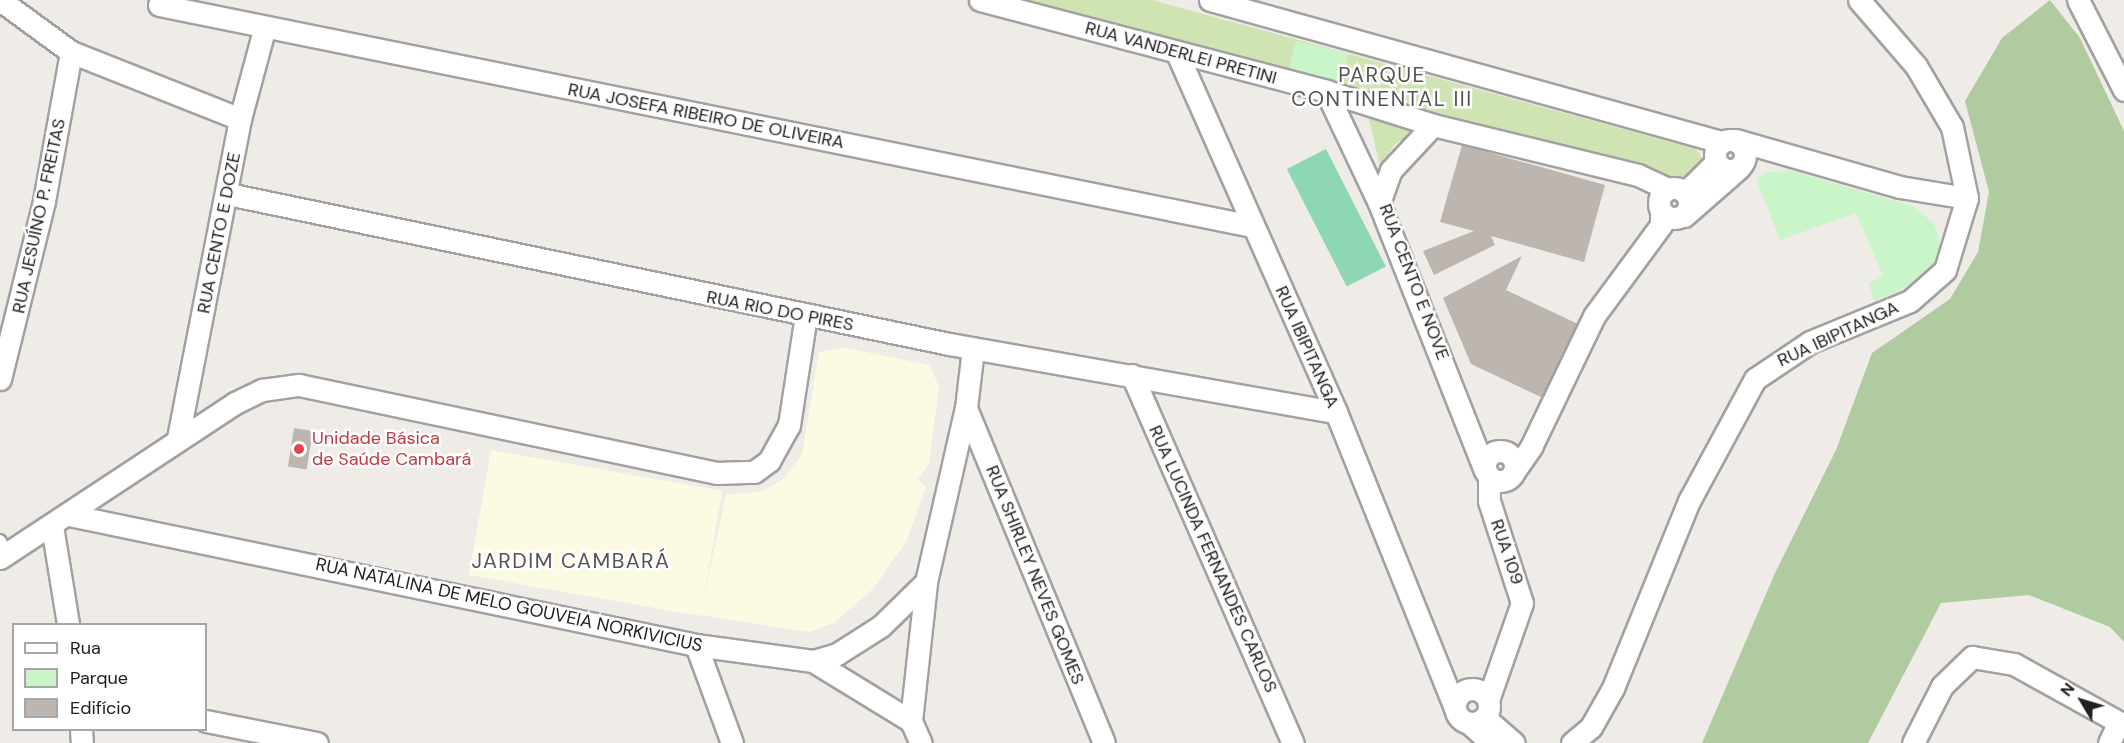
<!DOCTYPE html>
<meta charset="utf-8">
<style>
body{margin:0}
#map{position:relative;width:2124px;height:743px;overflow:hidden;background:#efece7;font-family:"DM Sans",sans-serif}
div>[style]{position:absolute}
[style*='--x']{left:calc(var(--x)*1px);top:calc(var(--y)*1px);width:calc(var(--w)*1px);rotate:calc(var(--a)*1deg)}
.education>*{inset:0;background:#fcfae3;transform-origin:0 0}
.grass>*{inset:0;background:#cfe4b2}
.forest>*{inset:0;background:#b0cba0}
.park>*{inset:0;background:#c9f5c9;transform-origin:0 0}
.pitch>*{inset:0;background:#8dd7b4;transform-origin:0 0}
.building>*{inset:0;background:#bdb5b0;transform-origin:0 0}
.roads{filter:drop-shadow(2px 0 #a1a1a1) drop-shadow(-2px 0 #a1a1a1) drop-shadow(0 2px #a1a1a1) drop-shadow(0 -2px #a1a1a1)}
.lane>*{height:10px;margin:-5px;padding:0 5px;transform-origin:5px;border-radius:5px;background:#fff}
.street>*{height:21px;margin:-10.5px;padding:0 10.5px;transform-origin:10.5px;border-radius:10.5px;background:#fff}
.street>.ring{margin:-10.5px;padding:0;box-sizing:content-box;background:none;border:21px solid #fff;border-radius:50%}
.dots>*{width:16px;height:16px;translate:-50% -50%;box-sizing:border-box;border:3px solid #fff;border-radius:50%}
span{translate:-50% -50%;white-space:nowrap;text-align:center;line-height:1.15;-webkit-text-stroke:5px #fff;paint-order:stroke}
.street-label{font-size:18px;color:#202020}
.health-label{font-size:18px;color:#be3a42}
.left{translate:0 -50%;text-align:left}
.quarter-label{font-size:21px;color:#535353;letter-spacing:1.5px}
.legend{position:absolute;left:12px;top:623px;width:195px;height:108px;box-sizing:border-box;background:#fff;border:2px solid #a6a6a6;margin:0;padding:8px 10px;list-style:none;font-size:18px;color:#202020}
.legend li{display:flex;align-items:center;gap:12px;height:30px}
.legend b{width:30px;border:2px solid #a6a6a6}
.north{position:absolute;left:2052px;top:671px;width:60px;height:60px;-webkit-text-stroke:4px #fff;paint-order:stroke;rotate:308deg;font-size:16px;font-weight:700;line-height:24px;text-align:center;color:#202020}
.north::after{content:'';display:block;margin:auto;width:21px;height:27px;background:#202020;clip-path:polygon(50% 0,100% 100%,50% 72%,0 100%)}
</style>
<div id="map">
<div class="education">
<i style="clip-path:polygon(846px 348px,930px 365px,939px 387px,929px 463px,918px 479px,926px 487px,907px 540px,874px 588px,834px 623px,809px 632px,700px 615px,726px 495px,760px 492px,782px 480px,802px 454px,819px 352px)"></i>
<i style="left:491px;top:450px;width:235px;height:127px;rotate:10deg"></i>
</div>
<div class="grass">
<i style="clip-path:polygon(1017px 0,1152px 0,1696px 149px,1704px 161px,1694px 182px,1678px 179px)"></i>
<i style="clip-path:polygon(1369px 118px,1418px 129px,1395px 144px,1380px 167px)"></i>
</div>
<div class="forest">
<i style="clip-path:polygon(2050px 0,2080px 38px,2124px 131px,2124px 642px,2110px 627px,2029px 595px,1941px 603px,1868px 743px,1702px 743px,1775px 573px,1836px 450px,1872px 353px,1950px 299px,1978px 252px,1989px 192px,1965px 101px,2002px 38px)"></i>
</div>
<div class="park">
<i style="left:1296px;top:41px;width:54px;height:34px;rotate:14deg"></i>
<i style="clip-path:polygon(1793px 171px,1912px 206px,1934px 223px,1941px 246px,1932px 268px,1913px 285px,1874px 301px,1869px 283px,1883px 276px,1856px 213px,1780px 240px,1756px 179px,1766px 172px)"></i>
</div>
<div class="pitch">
<i style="left:1326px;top:149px;width:132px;height:44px;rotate:63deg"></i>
</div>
<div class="building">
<i style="clip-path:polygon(1462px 145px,1605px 185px,1584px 262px,1491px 236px,1495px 245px,1434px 275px,1423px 251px,1474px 231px,1440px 222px)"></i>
<i style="clip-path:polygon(1522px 256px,1506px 290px,1578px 324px,1543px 398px,1471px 364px,1443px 298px)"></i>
<i style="left:294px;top:428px;width:19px;height:39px;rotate:9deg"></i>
</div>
<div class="roads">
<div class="lane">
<i style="--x:0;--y:540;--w:15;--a:58"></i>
</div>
<div class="street">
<i style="--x:0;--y:0;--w:88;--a:36.2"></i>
<i style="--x:71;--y:52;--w:182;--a:21.6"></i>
<i style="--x:980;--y:0;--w:358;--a:14.7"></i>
<i style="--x:1326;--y:91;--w:112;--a:17.6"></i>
<i style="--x:1433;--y:125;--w:211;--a:13.7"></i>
<i style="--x:1638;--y:175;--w:33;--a:25"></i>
<i style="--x:1210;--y:0;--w:530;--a:15.53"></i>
<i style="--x:2078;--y:0;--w:101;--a:62.9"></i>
<i style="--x:159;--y:5;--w:1115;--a:11.43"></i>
<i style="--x:1177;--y:53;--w:393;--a:66.1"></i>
<i style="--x:1336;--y:412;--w:319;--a:68.1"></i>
<i style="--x:1326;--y:91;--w:124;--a:64.7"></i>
<i style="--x:1433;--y:125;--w:62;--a:133"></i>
<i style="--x:1391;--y:170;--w:35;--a:110"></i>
<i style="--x:1379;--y:203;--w:288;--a:68.4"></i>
<i class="ring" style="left:1715px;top:140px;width:9px;height:9px"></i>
<i style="--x:1736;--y:140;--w:171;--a:16"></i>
<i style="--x:1900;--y:187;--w:68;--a:9.3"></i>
<i class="ring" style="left:1659px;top:188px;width:9px;height:9px"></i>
<i style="--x:1685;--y:193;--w:44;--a:-45"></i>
<i style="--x:228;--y:194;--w:736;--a:11.75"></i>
<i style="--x:949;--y:344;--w:393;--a:10"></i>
<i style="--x:1684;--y:216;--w:74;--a:-41.2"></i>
<i style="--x:1132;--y:375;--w:402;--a:66.4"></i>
<i style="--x:0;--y:379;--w:183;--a:-76.1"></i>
<i style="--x:44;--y:201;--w:151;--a:-79.7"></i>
<i style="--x:966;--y:408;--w:362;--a:67.6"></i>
<i style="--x:178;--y:438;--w:325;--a:-79"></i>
<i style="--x:240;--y:119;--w:92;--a:-74.9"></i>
<i class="ring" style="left:1485px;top:451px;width:9px;height:9px"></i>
<i style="--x:1513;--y:473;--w:32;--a:-55"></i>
<i style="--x:1531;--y:447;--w:145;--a:-64.3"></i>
<i style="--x:1594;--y:316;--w:113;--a:-53.6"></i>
<i style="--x:1661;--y:225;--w:14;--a:-90"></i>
<i style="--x:69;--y:515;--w:640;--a:11.71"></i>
<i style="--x:696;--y:645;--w:118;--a:7.8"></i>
<i style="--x:813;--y:661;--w:115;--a:31.5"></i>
<i style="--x:911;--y:721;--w:24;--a:66"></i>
<i style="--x:52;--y:526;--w:99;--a:80.7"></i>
<i style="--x:0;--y:558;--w:282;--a:-33.4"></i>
<i style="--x:235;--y:403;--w:30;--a:-26"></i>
<i style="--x:262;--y:390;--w:37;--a:-8"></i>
<i style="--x:299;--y:385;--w:426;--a:11.9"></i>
<i style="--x:716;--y:473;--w:38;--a:-2"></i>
<i style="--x:754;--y:472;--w:19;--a:-36"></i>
<i style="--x:769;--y:461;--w:41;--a:-60.9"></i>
<i style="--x:789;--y:425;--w:111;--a:-81.2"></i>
<i style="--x:696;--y:645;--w:104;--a:69.8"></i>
<i style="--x:813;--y:661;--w:25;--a:-16"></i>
<i style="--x:837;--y:654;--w:52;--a:-32.5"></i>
<i style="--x:881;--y:626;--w:63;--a:-44.4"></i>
<i class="ring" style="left:1455px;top:689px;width:13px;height:13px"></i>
<i style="--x:1488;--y:700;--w:103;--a:-70.7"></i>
<i style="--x:1522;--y:603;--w:107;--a:-107.9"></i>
<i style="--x:1489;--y:501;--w:25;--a:-90"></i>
<i style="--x:1485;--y:718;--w:38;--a:41"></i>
<i style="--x:206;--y:721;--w:113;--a:11.2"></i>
<i style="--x:911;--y:721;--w:140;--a:-83.8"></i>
<i style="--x:926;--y:582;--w:179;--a:-77.1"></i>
<i style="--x:966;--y:408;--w:60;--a:-83.3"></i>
<i style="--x:1469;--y:723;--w:30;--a:42"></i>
<i style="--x:81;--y:730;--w:13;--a:86"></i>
<i style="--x:1572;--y:743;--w:25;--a:-40"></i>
<i style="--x:1591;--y:727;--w:45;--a:-60.6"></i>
<i style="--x:1613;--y:688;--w:202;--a:-67.9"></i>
<i style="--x:1689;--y:501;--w:139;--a:-61.6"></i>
<i style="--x:1755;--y:379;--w:66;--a:-33.9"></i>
<i style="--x:1810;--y:342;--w:108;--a:-22.3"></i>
<i style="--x:1910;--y:301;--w:47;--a:-41.5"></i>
<i style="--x:1945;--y:270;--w:75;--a:-73"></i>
<i style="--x:1967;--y:198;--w:73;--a:-101.9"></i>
<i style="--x:1952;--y:127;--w:71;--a:-120.5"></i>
<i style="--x:1916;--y:66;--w:87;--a:-130.8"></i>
<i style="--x:1913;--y:743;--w:64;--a:-63"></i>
<i style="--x:1942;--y:686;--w:42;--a:-44"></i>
<i style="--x:1972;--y:657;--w:43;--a:9.5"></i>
<i style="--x:2014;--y:664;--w:126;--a:29"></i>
<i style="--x:2109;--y:743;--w:23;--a:-65"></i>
</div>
</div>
<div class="dots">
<i style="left:299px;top:449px;background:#e0444e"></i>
</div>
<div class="street-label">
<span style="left:1181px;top:53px;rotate:15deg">RUA VANDERLEI PRETINI</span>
<span style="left:706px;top:116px;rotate:11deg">RUA JOSEFA RIBEIRO DE OLIVEIRA</span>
<span style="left:39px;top:216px;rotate:-78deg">RUA JESUÍNO P. FREITAS</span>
<span style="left:219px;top:233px;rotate:-79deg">RUA CENTO E DOZE</span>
<span style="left:1414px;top:282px;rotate:69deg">RUA CENTO E NOVE</span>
<span style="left:780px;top:311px;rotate:11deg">RUA RIO DO PIRES</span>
<span style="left:1838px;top:334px;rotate:-25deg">RUA IBIPITANGA</span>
<span style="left:1307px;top:347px;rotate:66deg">RUA IBIPITANGA</span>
<span style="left:1507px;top:552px;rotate:71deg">RUA 109</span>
<span style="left:1213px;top:559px;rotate:66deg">RUA LUCINDA FERNANDES CARLOS</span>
<span style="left:1035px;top:575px;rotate:68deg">RUA SHIRLEY NEVES GOMES</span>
<span style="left:509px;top:605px;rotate:12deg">RUA NATALINA DE MELO GOUVEIA NORKIVICIUS</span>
</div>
<div class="health-label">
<span class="left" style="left:312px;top:449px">Unidade Básica<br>de Saúde Cambará</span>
</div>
<div class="quarter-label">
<span style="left:1382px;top:87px">PARQUE<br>CONTINENTAL III</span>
<span style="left:571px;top:561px">JARDIM CAMBARÁ</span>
</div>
<ul class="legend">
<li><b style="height:8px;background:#fff"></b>Rua</li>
<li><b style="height:16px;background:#c9f5c9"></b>Parque</li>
<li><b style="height:16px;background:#bdb5b0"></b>Edifício</li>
</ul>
<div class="north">N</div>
</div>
